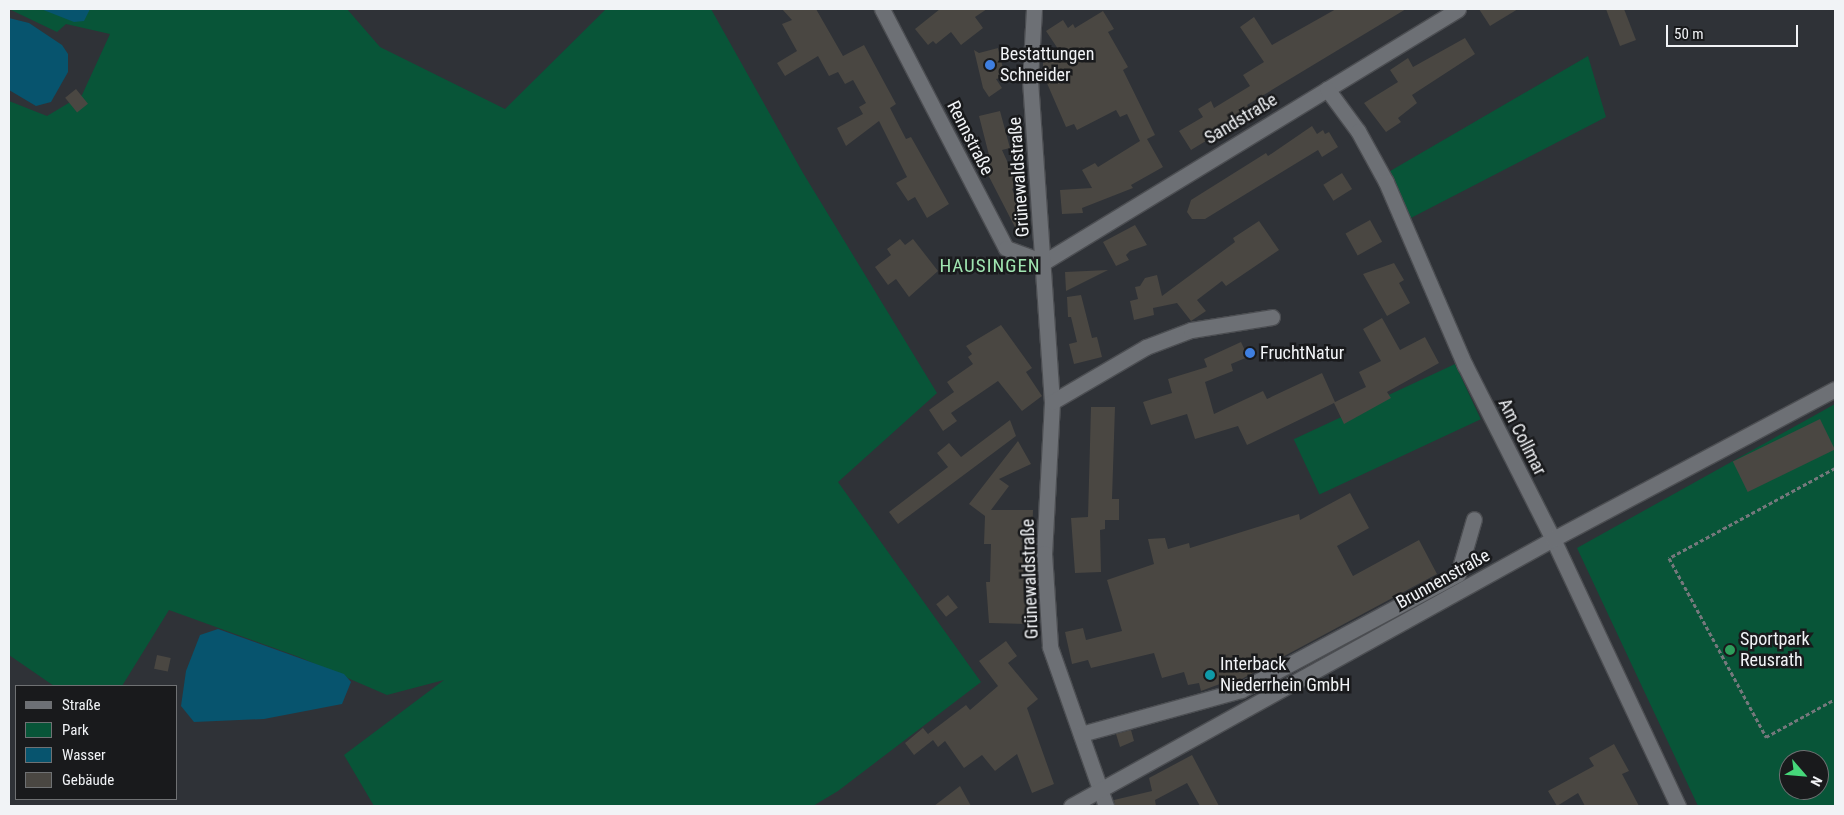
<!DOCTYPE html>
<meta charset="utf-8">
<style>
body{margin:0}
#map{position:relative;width:1844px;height:815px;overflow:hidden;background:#2f3237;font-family:"Roboto Condensed",sans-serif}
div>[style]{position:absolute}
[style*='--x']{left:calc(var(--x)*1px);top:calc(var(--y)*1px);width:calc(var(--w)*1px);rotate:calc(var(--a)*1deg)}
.green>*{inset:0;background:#085538;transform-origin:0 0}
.water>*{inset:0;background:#07546e}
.building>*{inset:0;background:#4a4742;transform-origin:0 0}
.path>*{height:3px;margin-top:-1.5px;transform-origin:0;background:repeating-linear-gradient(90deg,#75787c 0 4px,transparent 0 6.5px)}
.roads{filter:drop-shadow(1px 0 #4c4e52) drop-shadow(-1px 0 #4c4e52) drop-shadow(0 1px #4c4e52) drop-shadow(0 -1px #4c4e52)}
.minor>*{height:15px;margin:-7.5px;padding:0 7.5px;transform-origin:7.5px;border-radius:7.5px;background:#6d7075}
.dots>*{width:14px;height:14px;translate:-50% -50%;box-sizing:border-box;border:2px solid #191a1c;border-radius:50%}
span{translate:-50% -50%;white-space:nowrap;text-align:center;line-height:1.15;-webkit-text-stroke:5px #191a1c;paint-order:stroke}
.poi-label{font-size:18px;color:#f1f3f6}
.left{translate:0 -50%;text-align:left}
.street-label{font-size:18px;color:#f1f3f6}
.neighbourhood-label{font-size:19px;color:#a0e5b1;letter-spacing:1px}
.frame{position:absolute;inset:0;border:10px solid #f1f3f6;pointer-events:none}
.legend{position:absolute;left:15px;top:685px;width:162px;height:115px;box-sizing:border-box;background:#191a1c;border:1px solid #6f7173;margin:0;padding:6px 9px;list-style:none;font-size:15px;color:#f1f3f6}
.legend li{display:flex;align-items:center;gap:10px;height:25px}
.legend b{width:25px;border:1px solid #6f7173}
.north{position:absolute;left:1779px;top:750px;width:50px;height:50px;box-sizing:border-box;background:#191a1c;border:1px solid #6f7173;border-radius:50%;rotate:117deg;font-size:14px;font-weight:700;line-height:20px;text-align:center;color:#f1f3f6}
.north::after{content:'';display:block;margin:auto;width:18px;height:22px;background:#46d77a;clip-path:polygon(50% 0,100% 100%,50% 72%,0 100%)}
.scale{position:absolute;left:1666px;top:25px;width:132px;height:22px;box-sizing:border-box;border:2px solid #f1f3f6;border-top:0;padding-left:6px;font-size:15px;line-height:18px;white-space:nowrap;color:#f1f3f6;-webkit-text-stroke:4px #191a1c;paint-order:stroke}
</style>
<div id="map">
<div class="green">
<i style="clip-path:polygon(347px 9px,380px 47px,505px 109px,606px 9px,711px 9px,803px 173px,937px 393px,838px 482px,981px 682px,838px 791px,813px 806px,374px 806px,344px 755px,444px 680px,387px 695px,299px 657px,169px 610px,122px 686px,54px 686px,9px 655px,9px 101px,47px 116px,82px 95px,110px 34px,66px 24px,57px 32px,9px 9px)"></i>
<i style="clip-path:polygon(1588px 56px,1606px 117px,1407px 220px,1385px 174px)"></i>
<i style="left:1455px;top:364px;width:61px;height:178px;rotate:65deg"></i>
<i style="clip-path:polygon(evenodd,1835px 404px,1835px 806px,1698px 806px,1577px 548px,1835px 404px,1789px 760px,1819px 760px,1819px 790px,1789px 790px,1789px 760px)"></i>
</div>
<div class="water">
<i style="clip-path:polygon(41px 9px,90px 9px,84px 21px,74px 22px)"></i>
<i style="clip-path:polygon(9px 18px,29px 23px,62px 45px,68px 54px,68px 72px,51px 102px,36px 106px,9px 90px)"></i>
<i style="clip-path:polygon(218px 629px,344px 674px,351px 682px,342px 704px,264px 719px,194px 722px,181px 706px,186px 671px,200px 635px)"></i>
</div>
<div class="building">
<i style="clip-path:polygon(782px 9px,816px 9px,843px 56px,864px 45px,896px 104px,890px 108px,906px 139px,911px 137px,949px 204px,927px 218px,915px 197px,908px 201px,896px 183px,907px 177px,879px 121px,846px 146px,837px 128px,863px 114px,859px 107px,866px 103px,853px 80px,845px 84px,838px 72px,829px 76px,818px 56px,785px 76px,777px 63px,797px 51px,782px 24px,792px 20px)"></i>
<i style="clip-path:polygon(940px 9px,987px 9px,975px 17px,983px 28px,961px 45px,951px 32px,936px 44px,933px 41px,928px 45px,915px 29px)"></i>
<i style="clip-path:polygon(1336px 9px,1406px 9px,1247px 105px,1252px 113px,1191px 150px,1179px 131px,1203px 117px,1198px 109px,1211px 101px,1214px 108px,1250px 86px,1243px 75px,1264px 62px,1240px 27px,1254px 17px,1272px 45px)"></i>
<i style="clip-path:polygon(1479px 9px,1518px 9px,1490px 26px)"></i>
<i style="clip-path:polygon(1606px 9px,1624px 9px,1636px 40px,1620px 46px)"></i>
<i style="clip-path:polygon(1103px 11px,1114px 29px,1108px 32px,1128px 67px,1123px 70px,1155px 135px,1147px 139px,1163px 167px,1131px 185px,1133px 188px,1082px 208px,1083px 213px,1062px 214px,1060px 190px,1092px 188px,1082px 170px,1095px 163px,1098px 167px,1140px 141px,1127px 114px,1120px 117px,1116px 110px,1077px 130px,1074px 124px,1066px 127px,1043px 74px,1043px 62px,1060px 52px,1046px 31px,1063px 20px,1068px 28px,1073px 24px,1075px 28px)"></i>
<i style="clip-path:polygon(1465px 38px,1475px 54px,1412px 95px,1417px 103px,1398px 118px,1401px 122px,1386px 132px,1364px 103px,1398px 82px,1390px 70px,1408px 58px,1413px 67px)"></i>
<i style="clip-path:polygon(998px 48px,1005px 77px,996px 79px,1002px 88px,989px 97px,983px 88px,974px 50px,979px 53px)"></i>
<i style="left:76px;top:89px;width:19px;height:14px;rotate:51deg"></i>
<i style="clip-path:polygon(1000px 111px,1010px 148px,1002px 150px,1018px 185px,1012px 189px,1019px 204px,1025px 235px,1020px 237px,984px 167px,991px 163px,979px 116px)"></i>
<i style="clip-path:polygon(1312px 126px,1317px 134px,1323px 130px,1325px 134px,1329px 132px,1338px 147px,1322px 157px,1318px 150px,1205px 219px,1192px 219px,1187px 212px,1191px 200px,1266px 153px,1268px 156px)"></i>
<i style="left:1342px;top:173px;width:19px;height:22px;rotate:58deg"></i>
<i style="left:1370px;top:220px;width:25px;height:28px;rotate:61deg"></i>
<i style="clip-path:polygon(1259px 221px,1279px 250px,1226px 286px,1222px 281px,1197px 300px,1206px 311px,1191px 321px,1177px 303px,1153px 308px,1154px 315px,1134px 320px,1130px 301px,1138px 299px,1135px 287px,1140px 286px,1145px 278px,1157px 275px,1162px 296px,1235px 242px,1233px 238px)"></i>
<i style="clip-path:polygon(1135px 225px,1147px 245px,1130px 251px,1126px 255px,1129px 260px,1116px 266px,1103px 242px)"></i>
<i style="clip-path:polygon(900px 239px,905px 245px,913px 239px,938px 271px,909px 297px,896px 279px,888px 285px,875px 267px,891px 255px,887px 249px)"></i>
<i style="clip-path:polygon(1394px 263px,1404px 280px,1399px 283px,1410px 303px,1387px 316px,1363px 274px)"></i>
<i style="clip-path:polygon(1108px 270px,1066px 291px,1065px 272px)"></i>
<i style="clip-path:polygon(1081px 295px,1092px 338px,1097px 337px,1102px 357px,1074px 364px,1069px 344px,1077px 342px,1071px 317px,1068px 317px,1067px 297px)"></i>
<i style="clip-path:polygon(1382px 318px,1400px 350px,1425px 337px,1439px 363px,1387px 392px,1391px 398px,1344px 424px,1334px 403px,1247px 445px,1238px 426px,1195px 439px,1187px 414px,1151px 425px,1143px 402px,1172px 393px,1168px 379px,1207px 367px,1204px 359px,1241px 342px,1248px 357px,1231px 364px,1233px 371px,1205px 382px,1214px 414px,1263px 391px,1267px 399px,1322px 373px,1335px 402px,1366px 387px,1359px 372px,1381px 361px,1363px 329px)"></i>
<i style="clip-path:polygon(1001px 325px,1032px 368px,1026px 372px,1042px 396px,1022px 411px,998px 381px,951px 413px,957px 421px,943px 431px,929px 410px,954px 392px,947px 382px,973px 364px,968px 357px,972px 354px,966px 346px)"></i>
<i style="clip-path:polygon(1091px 407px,1115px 407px,1112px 499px,1119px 499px,1119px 520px,1105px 520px,1105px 529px,1100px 530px,1101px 572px,1075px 573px,1071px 518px,1088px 517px)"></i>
<i style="left:1820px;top:419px;width:34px;height:97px;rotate:64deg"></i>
<i style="clip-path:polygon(1010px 420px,1016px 436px,898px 524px,889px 512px,948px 467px,937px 453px,949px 443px,961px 457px)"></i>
<i style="clip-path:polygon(1018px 441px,1031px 464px,999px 479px,1009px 486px,991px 510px,1033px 510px,1032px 537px,1027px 537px,1026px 607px,1032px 607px,1031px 624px,989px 623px,986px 582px,990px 582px,991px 544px,984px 544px,985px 516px,969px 504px)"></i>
<i style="clip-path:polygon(1350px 493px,1369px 528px,1337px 546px,1353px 576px,1419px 540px,1437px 574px,1238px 681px,1236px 678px,1201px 691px,1199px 683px,1188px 685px,1184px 672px,1162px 678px,1154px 653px,1091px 668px,1088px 660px,1072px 664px,1065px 632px,1083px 628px,1086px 640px,1122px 631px,1107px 580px,1154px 564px,1148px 539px,1165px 538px,1168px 549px,1189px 543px,1190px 548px,1299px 514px,1300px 520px)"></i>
<i style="left:948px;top:595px;width:16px;height:15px;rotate:52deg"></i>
<i style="clip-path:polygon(1006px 641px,1017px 656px,1008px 663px,1038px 699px,1027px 708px,1054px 784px,1032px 793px,1017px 754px,995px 771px,982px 755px,964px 768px,945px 741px,938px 747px,933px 740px,914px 755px,905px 743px,923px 728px,932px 739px,928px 734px,966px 705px,970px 710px,998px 686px,979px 661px)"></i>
<i style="left:157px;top:655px;width:14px;height:14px;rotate:12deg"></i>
<i style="clip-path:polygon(1131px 730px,1134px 741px,1120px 747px,1116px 734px)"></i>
<i style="clip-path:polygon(1614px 744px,1629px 771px,1622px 774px,1639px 806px,1585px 806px,1578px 793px,1557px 806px,1548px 791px,1594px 766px,1589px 758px)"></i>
<i style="clip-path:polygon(1192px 755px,1219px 806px,1200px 806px,1187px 783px,1155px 800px,1156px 806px,1115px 806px,1114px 800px,1152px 791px,1149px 778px)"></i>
<i style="clip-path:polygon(960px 786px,971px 806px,934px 806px)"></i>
</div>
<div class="path">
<i style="--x:1835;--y:468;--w:189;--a:151.5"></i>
<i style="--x:1669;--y:558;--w:204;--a:61.5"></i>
<i style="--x:1766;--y:737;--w:79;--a:-28.8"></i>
</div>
<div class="roads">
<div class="minor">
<i style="--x:882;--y:9;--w:269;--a:62.6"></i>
<i style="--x:1006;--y:248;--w:40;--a:20.2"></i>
<i style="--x:1044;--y:262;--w:485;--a:-31.4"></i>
<i style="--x:1034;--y:9;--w:71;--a:93.2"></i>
<i style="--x:1030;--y:80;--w:323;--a:86.1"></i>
<i style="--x:1052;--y:402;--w:151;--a:93"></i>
<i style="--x:1044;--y:553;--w:94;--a:86.3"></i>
<i style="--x:1050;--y:647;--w:169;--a:70.6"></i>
<i style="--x:1327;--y:89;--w:52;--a:53.6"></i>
<i style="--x:1358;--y:131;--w:58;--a:61.2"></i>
<i style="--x:1386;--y:182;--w:199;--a:66.7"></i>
<i style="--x:1465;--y:365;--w:195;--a:63.2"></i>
<i style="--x:1553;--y:539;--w:295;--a:64.9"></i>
<i style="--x:1052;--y:402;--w:109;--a:-30.3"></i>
<i style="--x:1146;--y:347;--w:48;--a:-20.7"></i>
<i style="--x:1191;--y:330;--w:82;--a:-9.1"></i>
<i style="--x:1081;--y:734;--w:166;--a:-15.4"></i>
<i style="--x:1241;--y:690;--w:246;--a:-28.1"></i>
<i style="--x:1458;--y:574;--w:57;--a:-73.8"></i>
<i style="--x:1071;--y:806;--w:551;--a:-28.98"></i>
<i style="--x:1553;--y:539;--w:319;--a:-28"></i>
</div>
</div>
<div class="dots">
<i style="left:990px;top:65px;background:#3f7fe0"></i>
<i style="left:1250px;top:353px;background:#3f7fe0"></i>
<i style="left:1730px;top:650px;background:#2e9e5b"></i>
<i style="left:1210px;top:675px;background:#0f9aa8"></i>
</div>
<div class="poi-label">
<span class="left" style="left:1000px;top:65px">Bestattungen<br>Schneider</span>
<span class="left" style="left:1260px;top:353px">FruchtNatur</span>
<span class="left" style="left:1740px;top:650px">Sportpark<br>Reusrath</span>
<span class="left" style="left:1220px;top:675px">Interback<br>Niederrhein GmbH</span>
</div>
<div class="street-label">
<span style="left:1241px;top:119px;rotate:-31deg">Sandstraße</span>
<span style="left:970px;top:138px;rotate:63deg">Rennstraße</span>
<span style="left:1019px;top:177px;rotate:-94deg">Grünewaldstraße</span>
<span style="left:1522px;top:437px;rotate:63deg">Am Collmar</span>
<span style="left:1030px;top:579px;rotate:-92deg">Grünewaldstraße</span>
<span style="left:1443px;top:579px;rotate:-29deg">Brunnenstraße</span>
</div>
<div class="neighbourhood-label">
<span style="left:990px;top:266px">HAUSINGEN</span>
</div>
<div class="frame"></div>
<ul class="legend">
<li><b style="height:6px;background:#6d7075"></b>Straße</li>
<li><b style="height:14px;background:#085538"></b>Park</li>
<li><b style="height:14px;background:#07546e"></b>Wasser</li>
<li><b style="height:14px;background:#4a4742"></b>Gebäude</li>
</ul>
<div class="north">N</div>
<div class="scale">50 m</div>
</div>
